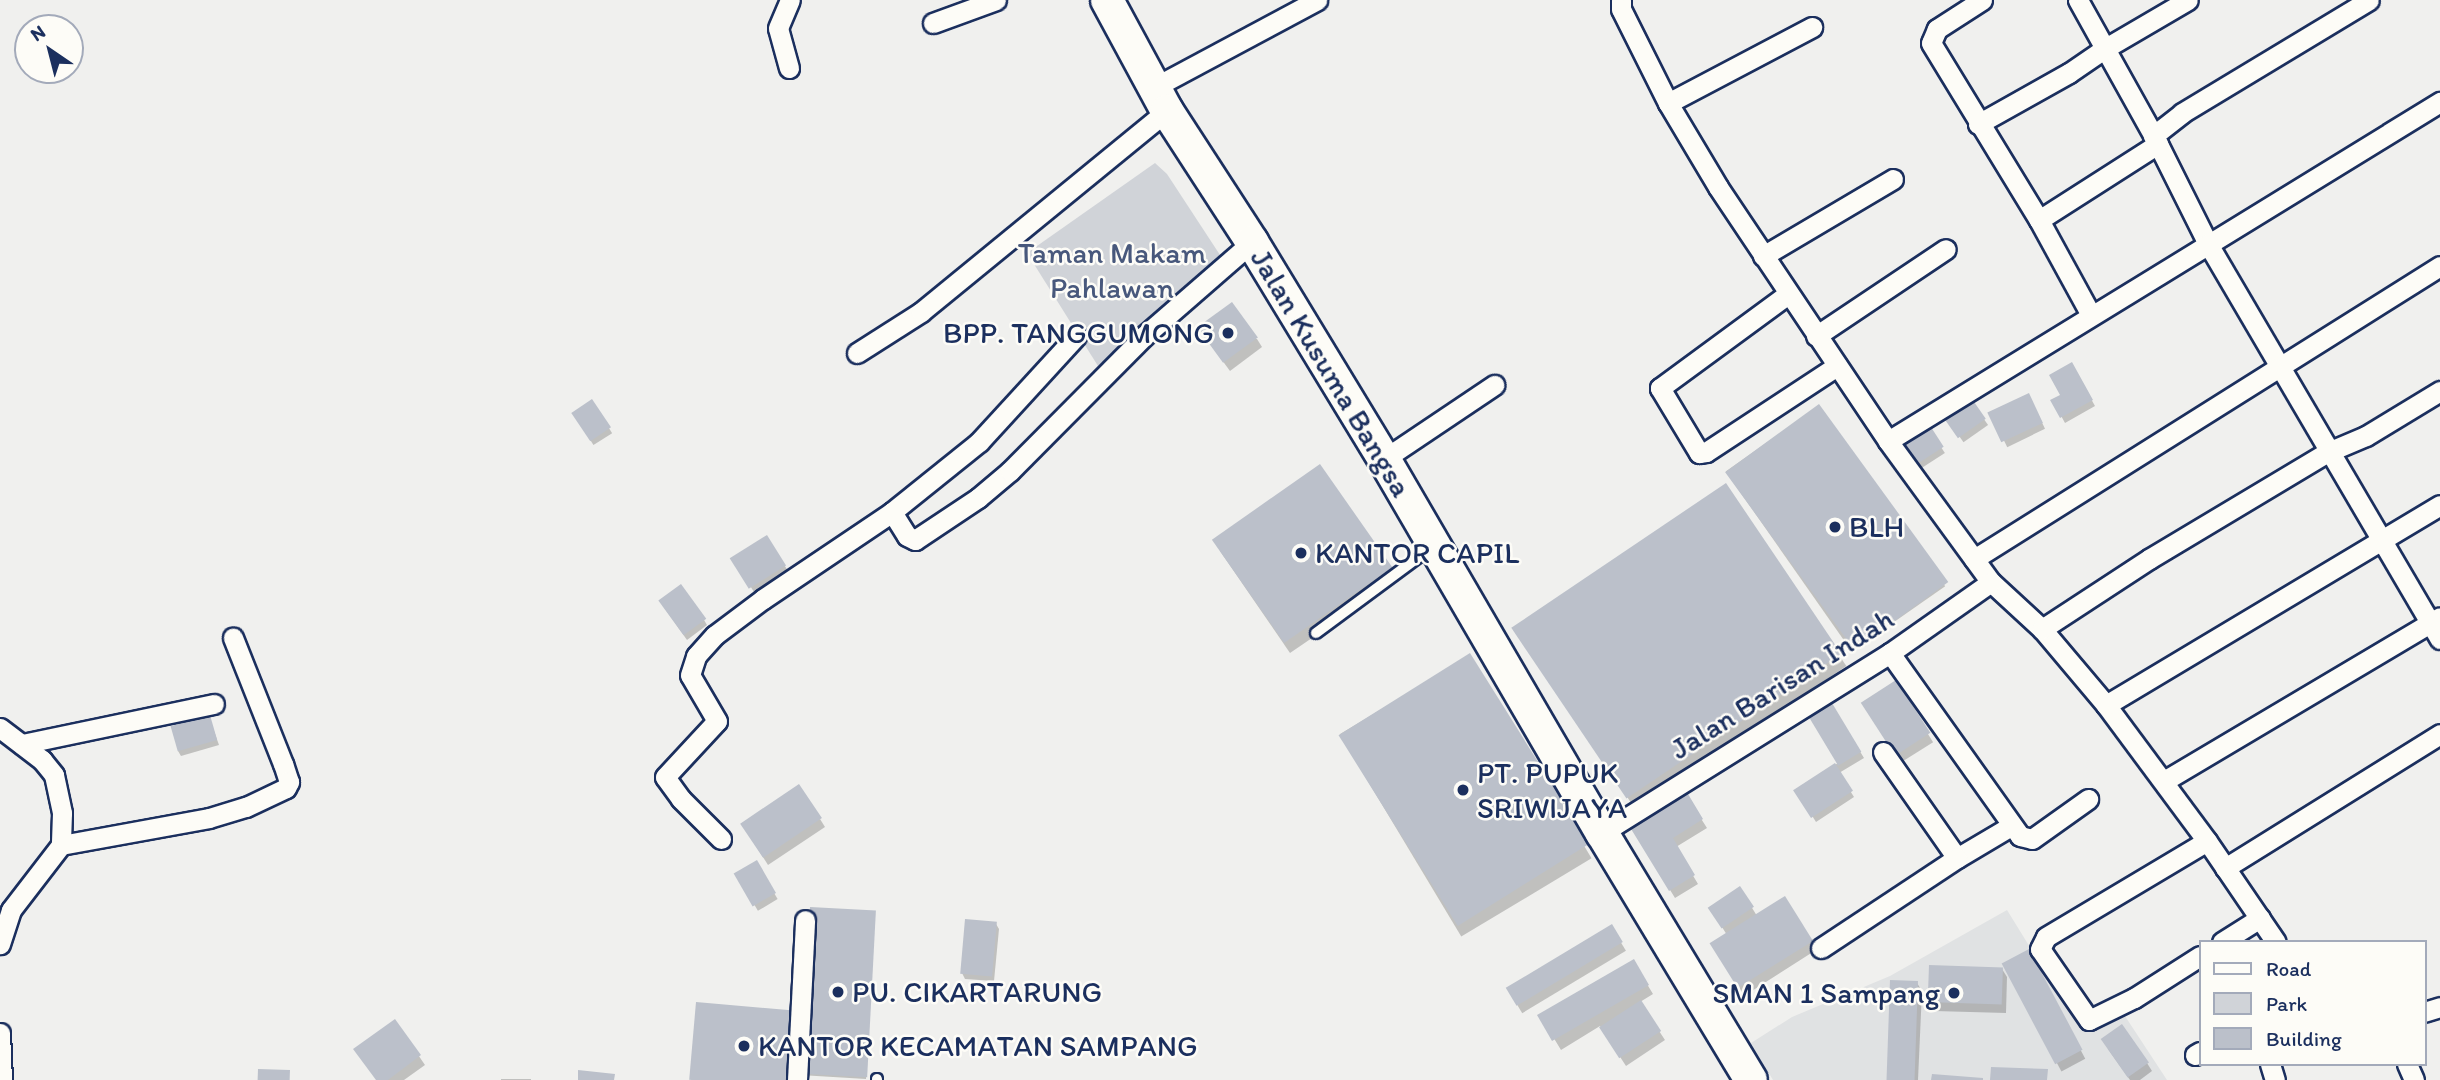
<!DOCTYPE html>
<style>
body{margin:0}
#map{position:relative;width:2440px;height:1080px;overflow:hidden;background:#f0f0ee;font-family:Itim,sans-serif}
div>[style]{position:absolute}
[style*='--x']{left:calc(var(--x)*1px);top:calc(var(--y)*1px);width:calc(var(--w)*1px);rotate:calc(var(--a)*1deg)}
.built>*{inset:0;background:#e0e2e3}
.green>*{inset:0;background:#d0d3d8}
.shadow>*{inset:0;background:#0003;transform-origin:0 0}
.building>*{inset:0;background:#bbc0ca;transform-origin:0 0}
.roads{filter:drop-shadow(2px 0 #1b2f5e) drop-shadow(-2px 0 #1b2f5e) drop-shadow(0 2px #1b2f5e) drop-shadow(0 -2px #1b2f5e)}
.service>*{height:10px;margin:-5px;padding:0 5px;transform-origin:5px;border-radius:5px;background:#fdfcf7}
.minor>*{height:19px;margin:-9.5px;padding:0 9.5px;transform-origin:9.5px;border-radius:9.5px;background:#fdfcf7}
.primary>*{height:32px;margin:-16px;padding:0 16px;transform-origin:16px;border-radius:16px;background:#fdfcf7}
.dots>*{width:19px;height:19px;translate:-50% -50%;box-sizing:border-box;border:4px solid #fdfcf7;border-radius:50%}
span{translate:-50% -50%;white-space:nowrap;text-align:center;line-height:1.15;-webkit-text-stroke:5px #fdfcf7;paint-order:stroke}
.park-label{font-size:30px;color:#48587c}
.poi-label{font-size:30px;color:#1b2f5e}
.right{translate:-100% -50%;text-align:right}
.left{translate:0 -50%;text-align:left}
.street-label{font-size:30px;color:#1b2f5e}
.legend{position:absolute;left:2199px;top:940px;width:228px;height:126px;box-sizing:border-box;background:#fdfcf7;border:2px solid #a3aaba;margin:0;padding:9px 12px;list-style:none;font-size:21px;color:#1b2f5e}
.legend li{display:flex;align-items:center;gap:14px;height:35px}
.legend b{width:35px;border:2px solid #a3aaba}
.north{position:absolute;left:14px;top:14px;width:70px;height:70px;box-sizing:border-box;background:#fdfcf7;border:2px solid #a3aaba;border-radius:50%;rotate:325deg;font-size:19px;font-weight:700;line-height:28px;text-align:center;color:#1b2f5e}
.north::after{content:'';display:block;margin:auto;width:24px;height:32px;background:#1b2f5e;clip-path:polygon(50% 0,100% 100%,50% 72%,0 100%)}
</style>
<div id="map">
<div class="built">
<i style="clip-path:polygon(2007px 910px,2081px 1030px,2121px 1010px,2167px 1080px,1773px 1080px,1751px 1043px,1792px 1017px,1890px 976px)"></i>
</div>
<div class="green">
<i style="clip-path:polygon(1155px 163px,1167px 174px,1222px 258px,1098px 366px,1027px 253px)"></i>
</div>
<div class="shadow">
<i style="clip-path:polygon(1205px 337px,1257px 339px,1262px 347px,1230px 371px)"></i>
<i style="clip-path:polygon(2072px 365px,2095px 406px,2065px 423px,2053px 401px,2062px 395px)"></i>
<i style="left:2031px;top:400px;width:32px;height:42px;rotate:64deg"></i>
<i style="left:592px;top:401px;width:38px;height:22px;rotate:58deg"></i>
<i style="left:1972px;top:402px;width:28px;height:30px;rotate:55deg"></i>
<i style="left:1819px;top:406px;width:220px;height:114px;rotate:55deg"></i>
<i style="left:1928px;top:427px;width:31px;height:30px;rotate:57deg"></i>
<i style="left:1725px;top:486px;width:217px;height:255px;rotate:56deg"></i>
<i style="left:766px;top:537px;width:40px;height:40px;rotate:57deg"></i>
<i style="clip-path:polygon(1220px 551px,1390px 568px,1397px 580px,1290px 653px)"></i>
<i style="clip-path:polygon(663px 606px,704px 620px,707px 625px,687px 640px)"></i>
<i style="left:1470px;top:656px;width:236px;height:152px;rotate:59deg"></i>
<i style="left:1896px;top:683px;width:70px;height:39px;rotate:58deg"></i>
<i style="clip-path:polygon(1832px 705px,1864px 758px,1839px 773px,1854px 797px,1816px 822px,1796px 790px,1838px 763px)"></i>
<i style="clip-path:polygon(209px 717px,219px 745px,181px 756px,178px 751px)"></i>
<i style="clip-path:polygon(1684px 792px,1707px 828px,1676px 847px,1698px 884px,1675px 898px,1630px 825px)"></i>
<i style="clip-path:polygon(820px 819px,825px 827px,768px 865px,747px 832px)"></i>
<i style="left:756px;top:863px;width:42px;height:23px;rotate:59deg"></i>
<i style="clip-path:polygon(1740px 888px,1757px 916px,1784px 899px,1816px 950px,1744px 996px,1712px 945px,1727px 935px,1710px 908px)"></i>
<i style="clip-path:polygon(875px 912px,866px 1079px,800px 1075px,690px 1080px,799px 1014px)"></i>
<i style="clip-path:polygon(996px 924px,999px 929px,994px 981px,965px 979px,962px 973px)"></i>
<i style="left:1611px;top:926px;width:29px;height:121px;rotate:59deg"></i>
<i style="left:2028px;top:951px;width:122px;height:27px;rotate:62deg"></i>
<i style="clip-path:polygon(1633px 961px,1653px 994px,1640px 1002px,1665px 1040px,1626px 1066px,1600px 1026px,1561px 1050px,1541px 1017px)"></i>
<i style="clip-path:polygon(2002px 969px,2007px 977px,2006px 1013px,1934px 1011px,1929px 1002px)"></i>
<i style="clip-path:polygon(1917px 983px,1922px 991px,1918px 1080px,1887px 1080px)"></i>
<i style="clip-path:polygon(395px 1021px,425px 1065px,404px 1080px,376px 1080px)"></i>
<i style="clip-path:polygon(2108px 1049px,2147px 1063px,2152px 1071px,2140px 1080px,2130px 1080px)"></i>
<i style="left:501px;top:1079px;width:30px;height:1px"></i>
</div>
<div class="building">
<i style="left:1232px;top:302px;width:44px;height:43px;rotate:54deg"></i>
<i style="clip-path:polygon(2072px 362px,2093px 400px,2060px 418px,2050px 400px,2060px 395px,2049px 375px)"></i>
<i style="left:2029px;top:393px;width:33px;height:46px;rotate:65deg"></i>
<i style="left:592px;top:399px;width:34px;height:25px;rotate:56deg"></i>
<i style="left:1972px;top:399px;width:24px;height:34px;rotate:55deg"></i>
<i style="left:1819px;top:404px;width:220px;height:116px;rotate:54deg"></i>
<i style="left:1929px;top:424px;width:27px;height:34px;rotate:57deg"></i>
<i style="left:1320px;top:464px;width:126px;height:132px;rotate:55deg"></i>
<i style="left:1726px;top:483px;width:206px;height:259px;rotate:56deg"></i>
<i style="left:767px;top:535px;width:36px;height:44px;rotate:58deg"></i>
<i style="left:681px;top:584px;width:43px;height:28px;rotate:54deg"></i>
<i style="left:1470px;top:653px;width:225px;height:155px;rotate:58deg"></i>
<i style="left:1896px;top:680px;width:63px;height:42px;rotate:57deg"></i>
<i style="left:1832px;top:703px;width:57px;height:27px;rotate:59deg"></i>
<i style="left:210px;top:715px;width:26px;height:41px;rotate:74deg"></i>
<i style="left:1835px;top:763px;width:33px;height:50px;rotate:57deg"></i>
<i style="left:799px;top:784px;width:41px;height:71px;rotate:56deg"></i>
<i style="clip-path:polygon(1685px 789px,1703px 819px,1673px 838px,1695px 875px,1669px 891px,1628px 824px)"></i>
<i style="left:757px;top:860px;width:38px;height:27px;rotate:60deg"></i>
<i style="left:1740px;top:886px;width:25px;height:39px;rotate:56deg"></i>
<i style="left:1785px;top:896px;width:53px;height:89px;rotate:58deg"></i>
<i style="left:810px;top:907px;width:66px;height:167px;rotate:3deg"></i>
<i style="left:965px;top:919px;width:32px;height:55px;rotate:5deg"></i>
<i style="left:1612px;top:924px;width:21px;height:124px;rotate:59deg"></i>
<i style="left:2029px;top:949px;width:114px;height:31px;rotate:62deg"></i>
<i style="left:1634px;top:959px;width:30px;height:112px;rotate:60deg"></i>
<i style="left:1929px;top:965px;width:74px;height:37px;rotate:2deg"></i>
<i style="left:1890px;top:980px;width:28px;height:100px;rotate:2deg"></i>
<i style="left:1641px;top:1000px;width:37px;height:50px;rotate:57deg"></i>
<i style="left:696px;top:1002px;width:104px;height:78px;rotate:5deg"></i>
<i style="clip-path:polygon(395px 1019px,421px 1055px,388px 1080px,376px 1080px,353px 1049px)"></i>
<i style="left:2122px;top:1024px;width:47px;height:26px;rotate:55deg"></i>
<i style="clip-path:polygon(1991px 1067px,2048px 1069px,2047px 1080px,1990px 1080px)"></i>
<i style="left:258px;top:1069px;width:32px;height:11px;rotate:2deg"></i>
<i style="clip-path:polygon(578px 1070px,615px 1074px,614px 1080px,578px 1080px)"></i>
<i style="clip-path:polygon(1932px 1074px,1983px 1078px,1983px 1080px,1931px 1080px)"></i>
</div>
<div class="roads">
<div class="service">
<i style="--x:1316;--y:633;--w:143;--a:-36.5"></i>
<i style="--x:877;--y:1080;--w:1;--a:-90"></i>
</div>
<div class="minor">
<i style="--x:1621;--y:0;--w:9;--a:90"></i>
<i style="--x:1621;--y:9;--w:105;--a:63.4"></i>
<i style="--x:1668;--y:103;--w:98;--a:59.2"></i>
<i style="--x:1718;--y:187;--w:306;--a:56.2"></i>
<i style="--x:1888;--y:441;--w:175;--a:53.9"></i>
<i style="--x:1991;--y:582;--w:69;--a:42.7"></i>
<i style="--x:2042;--y:629;--w:99;--a:49.9"></i>
<i style="--x:2106;--y:705;--w:169;--a:53.4"></i>
<i style="--x:2207;--y:841;--w:122;--a:55.7"></i>
<i style="--x:1982;--y:0;--w:54;--a:147.2"></i>
<i style="--x:1937;--y:29;--w:15;--a:113"></i>
<i style="--x:1931;--y:43;--w:207;--a:58.6"></i>
<i style="--x:2039;--y:220;--w:108;--a:61.3"></i>
<i style="--x:2078;--y:0;--w:165;--a:60.9"></i>
<i style="--x:2158;--y:144;--w:112;--a:63.4"></i>
<i style="--x:2208;--y:244;--w:458;--a:59.6"></i>
<i style="--x:933;--y:23;--w:67;--a:-20.1"></i>
<i style="--x:789;--y:68;--w:41;--a:-105.4"></i>
<i style="--x:778;--y:28;--w:30;--a:-67"></i>
<i style="--x:1155;--y:87;--w:184;--a:-28.2"></i>
<i style="--x:1668;--y:103;--w:163;--a:-27.8"></i>
<i style="--x:1978;--y:124;--w:104;--a:-29.3"></i>
<i style="--x:2069;--y:73;--w:42;--a:-34.4"></i>
<i style="--x:2104;--y:49;--w:97;--a:-30.3"></i>
<i style="--x:2153;--y:136;--w:37;--a:-38"></i>
<i style="--x:2182;--y:113;--w:218;--a:-31.1"></i>
<i style="--x:2039;--y:220;--w:141;--a:-32.6"></i>
<i style="--x:1763;--y:256;--w:151;--a:-30.6"></i>
<i style="--x:1788;--y:294;--w:159;--a:143.7"></i>
<i style="--x:1660;--y:388;--w:76;--a:59"></i>
<i style="--x:1699;--y:453;--w:7;--a:-8"></i>
<i style="--x:1706;--y:452;--w:157;--a:-33.3"></i>
<i style="--x:1816;--y:336;--w:156;--a:-33.8"></i>
<i style="--x:857;--y:353;--w:76;--a:-32.6"></i>
<i style="--x:921;--y:312;--w:318;--a:-39.3"></i>
<i style="--x:1888;--y:441;--w:648;--a:-31.56"></i>
<i style="--x:1384;--y:459;--w:133;--a:-33.9"></i>
<i style="--x:892;--y:512;--w:112;--a:-38.8"></i>
<i style="--x:979;--y:442;--w:144;--a:-47.5"></i>
<i style="--x:1974;--y:559;--w:550;--a:-32.16"></i>
<i style="--x:2042;--y:629;--w:128;--a:-33.2"></i>
<i style="--x:2149;--y:559;--w:209;--a:-30.9"></i>
<i style="--x:2328;--y:452;--w:41;--a:-22.8"></i>
<i style="--x:2366;--y:436;--w:87;--a:-31.3"></i>
<i style="--x:1890;--y:653;--w:224;--a:54.6"></i>
<i style="--x:2020;--y:836;--w:12;--a:14"></i>
<i style="--x:2032;--y:839;--w:69;--a:-35.5"></i>
<i style="--x:2106;--y:705;--w:389;--a:-30.9"></i>
<i style="--x:0;--y:728;--w:53;--a:37.3"></i>
<i style="--x:42;--y:760;--w:19;--a:51"></i>
<i style="--x:54;--y:775;--w:39;--a:78"></i>
<i style="--x:62;--y:813;--w:32;--a:92"></i>
<i style="--x:61;--y:845;--w:82;--a:127.6"></i>
<i style="--x:11;--y:910;--w:36;--a:108"></i>
<i style="--x:22;--y:744;--w:196;--a:-11.8"></i>
<i style="--x:1883;--y:752;--w:129;--a:55.1"></i>
<i style="--x:1957;--y:858;--w:63;--a:-30.7"></i>
<i style="--x:2164;--y:781;--w:320;--a:-30.7"></i>
<i style="--x:1602;--y:833;--w:340;--a:-32"></i>
<i style="--x:1890;--y:653;--w:123;--a:-35.1"></i>
<i style="--x:721;--y:839;--w:57;--a:-135"></i>
<i style="--x:681;--y:799;--w:27;--a:-126"></i>
<i style="--x:665;--y:777;--w:76;--a:-47.1"></i>
<i style="--x:717;--y:721;--w:53;--a:-120.4"></i>
<i style="--x:690;--y:675;--w:20;--a:-72"></i>
<i style="--x:696;--y:656;--w:28;--a:-48"></i>
<i style="--x:715;--y:635;--w:60;--a:-36.9"></i>
<i style="--x:763;--y:599;--w:156;--a:-34"></i>
<i style="--x:892;--y:512;--w:28;--a:58"></i>
<i style="--x:907;--y:536;--w:9;--a:27"></i>
<i style="--x:915;--y:540;--w:76;--a:-33.7"></i>
<i style="--x:978;--y:498;--w:42;--a:-40.2"></i>
<i style="--x:1010;--y:471;--w:190;--a:-45.2"></i>
<i style="--x:1144;--y:336;--w:143;--a:-41"></i>
<i style="--x:61;--y:845;--w:150;--a:-10.3"></i>
<i style="--x:209;--y:818;--w:39;--a:-17"></i>
<i style="--x:246;--y:807;--w:44;--a:-25.4"></i>
<i style="--x:286;--y:788;--w:7;--a:-63"></i>
<i style="--x:289;--y:782;--w:19;--a:-108"></i>
<i style="--x:283;--y:764;--w:136;--a:-111.6"></i>
<i style="--x:2225;--y:868;--w:253;--a:-31.9"></i>
<i style="--x:2222;--y:942;--w:45;--a:-32.3"></i>
<i style="--x:1821;--y:948;--w:163;--a:-33.5"></i>
<i style="--x:2200;--y:956;--w:78;--a:147.5"></i>
<i style="--x:2134;--y:998;--w:50;--a:153.9"></i>
<i style="--x:2089;--y:1020;--w:86;--a:-124.6"></i>
<i style="--x:2040;--y:949;--w:13;--a:-63"></i>
<i style="--x:2046;--y:937;--w:187;--a:-30.8"></i>
<i style="--x:2424;--y:1012;--w:17;--a:-17"></i>
<i style="--x:0;--y:1033;--w:47;--a:87.6"></i>
<i style="--x:2195;--y:1055;--w:6;--a:-31"></i>
<i style="--x:2270;--y:1064;--w:17;--a:73"></i>
<i style="--x:2407;--y:1064;--w:17;--a:66"></i>
<i style="--x:797;--y:1080;--w:160;--a:-87.1"></i>
</div>
<div class="primary">
<i style="--x:1107;--y:0;--w:126;--a:61.6"></i>
<i style="--x:1167;--y:111;--w:156;--a:57"></i>
<i style="--x:1252;--y:242;--w:254;--a:58.7"></i>
<i style="--x:1384;--y:459;--w:433;--a:59.8"></i>
<i style="--x:1602;--y:833;--w:288;--a:58.9"></i>
</div>
</div>
<div class="dots">
<i style="left:1228px;top:333px;background:#1b2f5e"></i>
<i style="left:1835px;top:527px;background:#1b2f5e"></i>
<i style="left:1301px;top:553px;background:#1b2f5e"></i>
<i style="left:1463px;top:790px;background:#1b2f5e"></i>
<i style="left:838px;top:992px;background:#1b2f5e"></i>
<i style="left:1954px;top:993px;background:#1b2f5e"></i>
<i style="left:744px;top:1046px;background:#1b2f5e"></i>
</div>
<div class="park-label">
<span style="left:1112px;top:270px">Taman Makam<br>Pahlawan</span>
</div>
<div class="poi-label">
<span class="right" style="left:1214px;top:333px">BPP. TANGGUMONG</span>
<span class="left" style="left:1849px;top:527px">BLH</span>
<span class="left" style="left:1315px;top:553px">KANTOR CAPIL</span>
<span class="left" style="left:1477px;top:790px">PT. PUPUK<br>SRIWIJAYA</span>
<span class="left" style="left:852px;top:992px">PU. CIKARTARUNG</span>
<span class="right" style="left:1940px;top:993px">SMAN 1 Sampang</span>
<span class="left" style="left:758px;top:1046px">KANTOR KECAMATAN SAMPANG</span>
</div>
<div class="street-label">
<span style="left:1331px;top:373px;rotate:59deg">Jalan Kusuma Bangsa</span>
<span style="left:1782px;top:684px;rotate:-32deg">Jalan Barisan Indah</span>
</div>
<ul class="legend">
<li><b style="height:9px;background:#fdfcf7"></b>Road</li>
<li><b style="height:19px;background:#d0d3d8"></b>Park</li>
<li><b style="height:19px;background:#bbc0ca"></b>Building</li>
</ul>
<div class="north">N</div>
</div>
